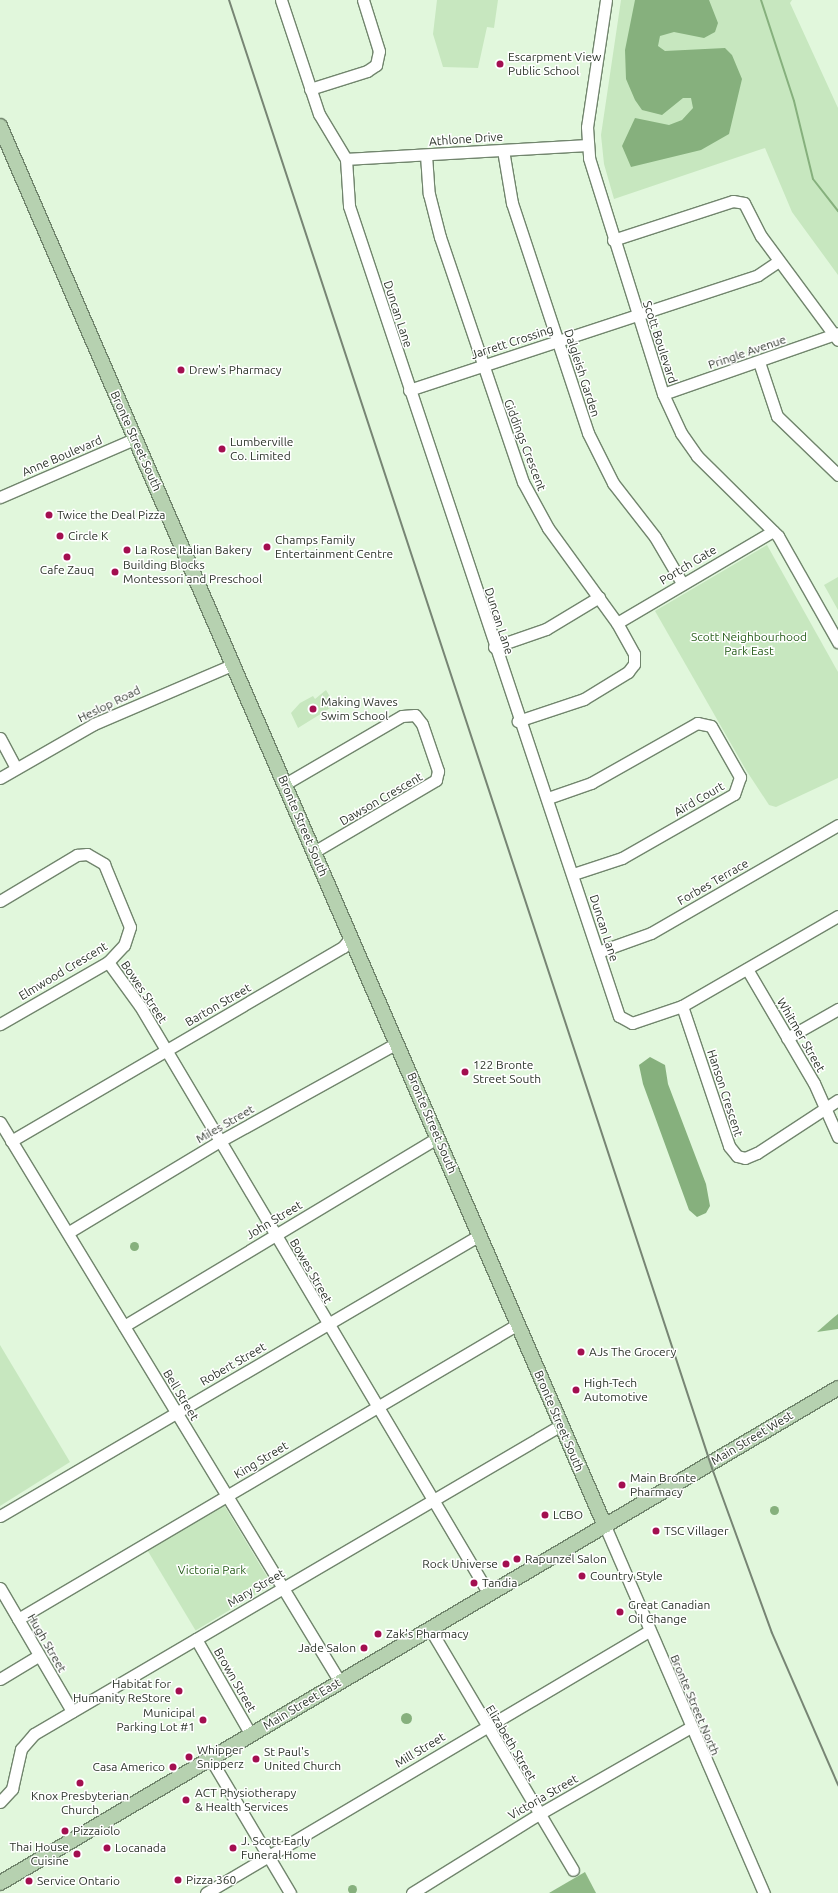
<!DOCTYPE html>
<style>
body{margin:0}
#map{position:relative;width:838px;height:1893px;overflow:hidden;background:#e1f7dc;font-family:Ubuntu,sans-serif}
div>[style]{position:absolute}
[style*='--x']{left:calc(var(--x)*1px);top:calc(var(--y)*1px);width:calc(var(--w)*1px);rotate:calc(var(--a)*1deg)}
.green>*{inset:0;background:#c7e7bf;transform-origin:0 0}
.forest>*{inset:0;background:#8fb986}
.water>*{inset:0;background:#86b07d}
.round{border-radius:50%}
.stream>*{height:2px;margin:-1px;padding:0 1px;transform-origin:1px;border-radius:1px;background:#86b07d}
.roads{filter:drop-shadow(1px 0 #71856d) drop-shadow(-1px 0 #71856d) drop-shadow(0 1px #71856d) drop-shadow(0 -1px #71856d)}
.minor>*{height:11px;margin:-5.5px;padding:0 5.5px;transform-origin:5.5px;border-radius:5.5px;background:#fff}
.major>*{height:14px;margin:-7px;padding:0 7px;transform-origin:7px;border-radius:7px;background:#b6d1b0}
.rail>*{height:2px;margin:-1px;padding:0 1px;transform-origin:1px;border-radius:1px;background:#778574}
.dots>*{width:11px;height:11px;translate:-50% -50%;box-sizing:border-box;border:2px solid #fff;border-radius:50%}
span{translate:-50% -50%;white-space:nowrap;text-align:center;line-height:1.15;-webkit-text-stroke:3px #fff;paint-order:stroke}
.poi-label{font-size:12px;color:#2c342a}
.left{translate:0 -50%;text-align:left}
.right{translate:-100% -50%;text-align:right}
.street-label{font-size:12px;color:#2c342a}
.park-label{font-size:12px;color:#285e1b}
</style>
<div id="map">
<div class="green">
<i style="clip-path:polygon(437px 0,498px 0,494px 28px,487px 27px,478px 68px,443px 67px,433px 34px)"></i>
<i style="clip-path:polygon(621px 0,792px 0,790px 3px,838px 108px,838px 275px,792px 212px,765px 148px,614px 199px,604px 164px,601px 135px)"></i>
<i style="clip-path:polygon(767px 545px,838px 672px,838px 778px,776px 807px,769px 805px,746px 770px,655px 611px)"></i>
<i style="clip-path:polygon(838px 577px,838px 610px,824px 585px)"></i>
<i style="clip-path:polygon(326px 690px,335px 705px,298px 728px,291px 713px,300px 703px,313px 696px,315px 699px)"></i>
<i style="clip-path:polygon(0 1345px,70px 1462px,0 1506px)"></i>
<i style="left:224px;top:1505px;width:93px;height:89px;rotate:59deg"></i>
</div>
<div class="forest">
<i style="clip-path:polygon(838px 1314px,838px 1329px,817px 1332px,833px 1318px)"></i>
<i style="clip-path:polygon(585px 1872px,596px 1893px,549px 1893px)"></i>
</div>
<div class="water">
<i style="clip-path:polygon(635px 0,709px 0,718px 23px,715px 32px,704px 38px,674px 32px,660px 36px,658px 46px,665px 51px,725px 48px,732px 55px,742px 79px,729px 134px,701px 150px,631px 167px,622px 146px,635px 118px,669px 125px,682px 120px,693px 108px,691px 98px,683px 98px,662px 115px,642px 110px,635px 100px,626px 79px,625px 50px)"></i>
<i style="clip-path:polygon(650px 1057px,665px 1065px,668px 1084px,706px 1184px,710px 1206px,706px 1213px,697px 1217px,689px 1210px,643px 1084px,639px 1065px)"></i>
<i class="round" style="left:129.5px;top:1241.5px;width:9px;height:9px"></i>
<i class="round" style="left:769.5px;top:1505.5px;width:9px;height:9px"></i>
<i class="round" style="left:400.5px;top:1712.5px;width:11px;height:11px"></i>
<i class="round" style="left:347.5px;top:1884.5px;width:9px;height:9px"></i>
</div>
<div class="stream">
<i style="--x:761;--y:0;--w:106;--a:71.9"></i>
<i style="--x:794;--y:101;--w:80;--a:76.3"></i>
<i style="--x:813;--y:179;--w:41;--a:52"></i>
</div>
<div class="roads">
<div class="minor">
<i style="--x:281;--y:0;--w:120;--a:71.6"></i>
<i style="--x:319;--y:114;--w:52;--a:59"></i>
<i style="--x:346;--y:159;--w:47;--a:86.3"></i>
<i style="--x:349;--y:206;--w:854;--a:71.57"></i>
<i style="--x:619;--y:1016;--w:15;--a:28"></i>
<i style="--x:632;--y:1023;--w:53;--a:-18.8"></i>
<i style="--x:682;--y:1006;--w:180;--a:-30"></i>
<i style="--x:606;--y:0;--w:128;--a:98.5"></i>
<i style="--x:587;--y:127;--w:31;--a:86"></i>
<i style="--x:589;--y:158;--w:247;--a:72.6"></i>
<i style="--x:663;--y:394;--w:43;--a:65.2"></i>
<i style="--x:681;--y:433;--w:28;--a:55"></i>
<i style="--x:697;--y:456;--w:114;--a:44.6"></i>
<i style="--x:778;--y:536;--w:122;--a:60.5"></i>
<i style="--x:310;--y:89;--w:60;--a:-17.5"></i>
<i style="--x:367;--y:71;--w:11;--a:-34"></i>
<i style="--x:376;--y:65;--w:14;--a:-78"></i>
<i style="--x:379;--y:51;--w:53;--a:-107.4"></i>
<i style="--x:503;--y:150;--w:54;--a:80.4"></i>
<i style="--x:512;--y:203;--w:242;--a:71.7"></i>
<i style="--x:588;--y:433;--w:56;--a:63.4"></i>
<i style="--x:613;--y:483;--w:68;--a:52.1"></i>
<i style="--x:655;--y:537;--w:53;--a:59.6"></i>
<i style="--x:426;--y:155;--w:39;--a:86"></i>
<i style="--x:429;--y:194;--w:44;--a:75.7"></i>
<i style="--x:440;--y:237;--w:259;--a:71.3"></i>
<i style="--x:523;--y:482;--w:52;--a:61.5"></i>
<i style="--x:548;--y:528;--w:117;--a:54"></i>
<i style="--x:617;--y:623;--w:35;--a:61"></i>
<i style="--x:634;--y:654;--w:10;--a:90"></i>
<i style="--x:634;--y:664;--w:10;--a:127"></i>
<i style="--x:628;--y:672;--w:52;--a:148.5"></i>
<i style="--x:584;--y:699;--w:70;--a:161.6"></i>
<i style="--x:346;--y:159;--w:241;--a:-3.3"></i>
<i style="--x:613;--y:240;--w:126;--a:-18"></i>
<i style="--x:733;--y:201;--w:11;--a:10"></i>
<i style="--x:744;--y:203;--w:37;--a:63"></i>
<i style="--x:761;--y:236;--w:129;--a:53.5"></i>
<i style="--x:759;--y:362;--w:57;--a:71.6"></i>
<i style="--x:777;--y:416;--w:85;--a:44"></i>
<i style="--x:409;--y:390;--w:367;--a:-18.2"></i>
<i style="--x:758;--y:275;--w:25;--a:-34"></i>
<i style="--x:663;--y:394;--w:185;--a:-19.2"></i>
<i style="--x:0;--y:497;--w:146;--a:-23.4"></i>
<i style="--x:617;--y:623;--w:181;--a:-30.5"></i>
<i style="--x:494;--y:647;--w:55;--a:-19.1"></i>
<i style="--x:546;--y:629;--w:62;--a:-31.1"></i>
<i style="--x:0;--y:738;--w:34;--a:62"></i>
<i style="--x:0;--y:778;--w:108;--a:-29.9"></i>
<i style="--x:94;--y:724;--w:152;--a:-23.2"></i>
<i style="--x:285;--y:784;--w:135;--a:-30.2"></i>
<i style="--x:402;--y:716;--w:13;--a:-4"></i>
<i style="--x:415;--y:715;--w:11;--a:52"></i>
<i style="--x:422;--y:724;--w:50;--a:71.2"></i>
<i style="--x:438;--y:771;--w:9;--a:103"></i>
<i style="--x:436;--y:780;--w:142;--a:149.5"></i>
<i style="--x:548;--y:798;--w:46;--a:-19.2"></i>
<i style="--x:591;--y:783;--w:122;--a:-29.5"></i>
<i style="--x:697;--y:723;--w:14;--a:12"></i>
<i style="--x:711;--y:726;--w:59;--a:60.4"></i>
<i style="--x:740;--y:777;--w:18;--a:109"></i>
<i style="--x:734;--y:794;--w:129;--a:150.3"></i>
<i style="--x:622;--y:858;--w:52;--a:161.9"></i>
<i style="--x:0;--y:901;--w:90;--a:-30.9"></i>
<i style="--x:77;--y:855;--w:10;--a:-6"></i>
<i style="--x:87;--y:854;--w:20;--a:30"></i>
<i style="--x:104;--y:864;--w:68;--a:67.6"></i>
<i style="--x:130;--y:927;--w:19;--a:108"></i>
<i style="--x:124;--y:945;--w:23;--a:133"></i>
<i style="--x:108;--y:962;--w:125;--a:150.1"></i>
<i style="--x:598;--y:952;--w:56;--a:-19.7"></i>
<i style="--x:651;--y:933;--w:216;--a:-30"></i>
<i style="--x:108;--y:962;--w:54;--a:54"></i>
<i style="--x:140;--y:1006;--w:684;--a:59.31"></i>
<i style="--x:747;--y:969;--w:132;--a:59.6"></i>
<i style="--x:814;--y:1083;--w:59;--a:66"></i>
<i style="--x:682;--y:1006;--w:148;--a:71.4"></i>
<i style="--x:729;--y:1146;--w:13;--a:51"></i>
<i style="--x:737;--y:1156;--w:8;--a:14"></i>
<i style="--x:745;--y:1158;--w:13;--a:-23"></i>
<i style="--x:757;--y:1153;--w:97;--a:-33.2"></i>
<i style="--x:787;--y:1038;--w:59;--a:-29.6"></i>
<i style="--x:0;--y:1122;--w:655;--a:58.74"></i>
<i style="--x:11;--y:1141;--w:385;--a:-30.3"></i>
<i style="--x:343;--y:947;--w:13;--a:-51"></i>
<i style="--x:69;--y:1232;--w:176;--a:-31.1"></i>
<i style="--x:220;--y:1141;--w:202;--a:-29"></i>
<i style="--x:124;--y:1326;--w:366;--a:-31"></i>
<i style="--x:0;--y:1516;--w:556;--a:-30.35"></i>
<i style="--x:605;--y:1526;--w:400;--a:66.6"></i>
<i style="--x:0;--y:1588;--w:143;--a:59.7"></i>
<i style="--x:18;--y:1619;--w:581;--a:-30.54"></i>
<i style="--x:430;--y:1629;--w:280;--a:59.3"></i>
<i style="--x:196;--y:1639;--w:111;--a:60.2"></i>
<i style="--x:0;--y:1679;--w:44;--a:-31.2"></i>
<i style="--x:210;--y:1758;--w:157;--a:59.3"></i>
<i style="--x:0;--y:1802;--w:18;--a:-47"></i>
<i style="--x:12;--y:1789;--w:41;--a:-77.3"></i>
<i style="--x:21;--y:1749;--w:20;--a:-49"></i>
<i style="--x:34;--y:1734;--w:611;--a:-30.38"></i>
<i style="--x:206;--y:1893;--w:515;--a:-30.6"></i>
<i style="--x:412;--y:1893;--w:150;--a:-31.9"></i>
<i style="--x:539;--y:1814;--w:175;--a:-29.8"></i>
</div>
<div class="major">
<i style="--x:0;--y:126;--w:1525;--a:66.63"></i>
<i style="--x:0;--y:1883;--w:973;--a:-30.57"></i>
</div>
</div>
<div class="rail">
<i style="--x:229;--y:0;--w:1549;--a:71.79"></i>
<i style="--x:713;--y:1471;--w:172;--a:70"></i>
<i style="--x:772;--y:1633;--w:166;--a:66.5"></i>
</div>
<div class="dots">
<i style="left:500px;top:64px;background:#a30f50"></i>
<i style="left:181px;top:370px;background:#a30f50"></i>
<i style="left:222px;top:449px;background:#a30f50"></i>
<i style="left:49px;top:515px;background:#a30f50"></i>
<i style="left:60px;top:536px;background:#a30f50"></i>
<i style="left:267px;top:547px;background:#a30f50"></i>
<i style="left:127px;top:550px;background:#a30f50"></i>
<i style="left:67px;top:557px;background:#a30f50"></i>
<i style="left:115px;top:572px;background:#a30f50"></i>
<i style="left:313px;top:709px;background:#a30f50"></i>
<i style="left:465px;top:1072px;background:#a30f50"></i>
<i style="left:581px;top:1352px;background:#a30f50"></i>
<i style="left:576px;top:1390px;background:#a30f50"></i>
<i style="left:622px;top:1485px;background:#a30f50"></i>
<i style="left:545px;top:1515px;background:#a30f50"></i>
<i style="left:656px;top:1531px;background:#a30f50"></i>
<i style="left:517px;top:1559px;background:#a30f50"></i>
<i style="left:506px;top:1564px;background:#a30f50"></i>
<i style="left:582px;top:1576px;background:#a30f50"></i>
<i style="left:474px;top:1583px;background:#a30f50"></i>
<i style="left:620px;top:1612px;background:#a30f50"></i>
<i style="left:378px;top:1634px;background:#a30f50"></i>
<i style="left:364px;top:1648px;background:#a30f50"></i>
<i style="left:179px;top:1691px;background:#a30f50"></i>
<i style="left:203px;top:1720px;background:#a30f50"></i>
<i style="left:189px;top:1757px;background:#a30f50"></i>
<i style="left:256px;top:1759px;background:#a30f50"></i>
<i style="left:173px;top:1767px;background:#a30f50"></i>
<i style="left:80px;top:1783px;background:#a30f50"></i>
<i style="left:186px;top:1800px;background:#a30f50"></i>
<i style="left:65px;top:1831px;background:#a30f50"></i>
<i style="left:107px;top:1848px;background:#a30f50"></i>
<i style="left:233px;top:1848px;background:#a30f50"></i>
<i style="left:77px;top:1854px;background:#a30f50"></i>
<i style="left:178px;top:1880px;background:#a30f50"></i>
<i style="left:29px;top:1881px;background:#a30f50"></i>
</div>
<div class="poi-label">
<span class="left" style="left:508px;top:64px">Escarpment View<br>Public School</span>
<span class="left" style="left:189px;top:370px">Drew's Pharmacy</span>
<span class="left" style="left:230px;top:449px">Lumberville<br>Co. Limited</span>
<span class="left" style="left:57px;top:515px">Twice the Deal Pizza</span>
<span class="left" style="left:68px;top:536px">Circle K</span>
<span class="left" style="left:275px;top:547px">Champs Family<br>Entertainment Centre</span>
<span class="left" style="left:135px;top:550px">La Rose Italian Bakery</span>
<span class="left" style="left:123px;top:572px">Building Blocks<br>Montessori and Preschool</span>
<span style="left:67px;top:570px">Cafe Zauq</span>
<span class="left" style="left:321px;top:709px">Making Waves<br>Swim School</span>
<span class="left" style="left:473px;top:1072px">122 Bronte<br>Street South</span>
<span class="left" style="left:589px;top:1352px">AJs The Grocery</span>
<span class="left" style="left:584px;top:1390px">High-Tech<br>Automotive</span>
<span class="left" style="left:630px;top:1485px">Main Bronte<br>Pharmacy</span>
<span class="left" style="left:553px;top:1515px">LCBO</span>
<span class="left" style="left:664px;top:1531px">TSC Villager</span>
<span class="left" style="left:525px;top:1559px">Rapunzel Salon</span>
<span class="right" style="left:498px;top:1564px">Rock Universe</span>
<span class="left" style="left:590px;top:1576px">Country Style</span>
<span class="left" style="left:482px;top:1583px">Tandia</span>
<span class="left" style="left:628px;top:1612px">Great Canadian<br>Oil Change</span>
<span class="left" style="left:386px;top:1634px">Zak's Pharmacy</span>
<span class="right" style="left:356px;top:1648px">Jade Salon</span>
<span class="right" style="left:171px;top:1691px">Habitat for<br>Humanity ReStore</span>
<span class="right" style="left:195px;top:1720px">Municipal<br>Parking Lot #1</span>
<span class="left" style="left:197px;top:1757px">Whipper<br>Snipperz</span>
<span class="left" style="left:264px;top:1759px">St Paul's<br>United Church</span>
<span class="right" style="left:165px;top:1767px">Casa Americo</span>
<span class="left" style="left:195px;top:1800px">ACT Physiotherapy<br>&amp; Health Services</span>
<span style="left:80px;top:1803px">Knox Presbyterian<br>Church</span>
<span class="left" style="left:73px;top:1831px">Pizzaiolo</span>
<span class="left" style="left:241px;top:1848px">J. Scott Early<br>Funeral Home</span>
<span class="right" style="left:69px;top:1854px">Thai House<br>Cuisine</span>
<span class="left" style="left:115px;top:1848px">Locanada</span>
<span class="left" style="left:186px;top:1880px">Pizza 360</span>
<span class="left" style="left:37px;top:1881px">Service Ontario</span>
</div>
<div class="street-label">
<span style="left:466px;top:139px;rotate:-4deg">Athlone Drive</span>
<span style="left:398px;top:314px;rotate:72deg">Duncan Lane</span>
<span style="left:512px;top:342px;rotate:-18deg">Jarrett Crossing</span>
<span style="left:660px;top:342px;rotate:72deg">Scott Boulevard</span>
<span style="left:747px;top:352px;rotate:-19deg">Pringle Avenue</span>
<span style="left:582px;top:373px;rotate:72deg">Dalgleish Garden</span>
<span style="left:136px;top:441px;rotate:66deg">Bronte Street South</span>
<span style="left:525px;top:445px;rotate:69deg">Giddings Crescent</span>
<span style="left:62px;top:456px;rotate:-23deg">Anne Boulevard</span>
<span style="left:688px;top:565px;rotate:-31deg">Portch Gate</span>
<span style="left:499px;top:621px;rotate:72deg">Duncan Lane</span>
<span style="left:109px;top:704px;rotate:-26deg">Heslop Road</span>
<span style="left:381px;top:799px;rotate:-30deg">Dawson Crescent</span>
<span style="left:699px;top:799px;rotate:-30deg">Aird Court</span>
<span style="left:303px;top:826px;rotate:67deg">Bronte Street South</span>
<span style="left:713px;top:882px;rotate:-30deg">Forbes Terrace</span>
<span style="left:604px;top:928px;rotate:72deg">Duncan Lane</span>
<span style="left:63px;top:971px;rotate:-31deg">Elmwood Crescent</span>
<span style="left:144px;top:992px;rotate:56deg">Bowes Street</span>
<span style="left:218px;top:1005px;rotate:-30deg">Barton Street</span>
<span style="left:801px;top:1035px;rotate:60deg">Whitmer Street</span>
<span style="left:725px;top:1093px;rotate:72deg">Hanson Crescent</span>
<span style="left:432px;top:1123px;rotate:67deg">Bronte Street South</span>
<span style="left:225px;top:1124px;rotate:-30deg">Miles Street</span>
<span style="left:274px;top:1220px;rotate:-31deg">John Street</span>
<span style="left:311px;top:1271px;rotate:60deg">Bowes Street</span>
<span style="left:233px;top:1364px;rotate:-30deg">Robert Street</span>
<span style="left:181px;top:1395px;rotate:59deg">Bell Street</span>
<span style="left:559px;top:1421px;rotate:67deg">Bronte Street South</span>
<span style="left:752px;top:1438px;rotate:-31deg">Main Street West</span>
<span style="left:261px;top:1460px;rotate:-31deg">King Street</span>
<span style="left:256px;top:1588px;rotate:-30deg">Mary Street</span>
<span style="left:47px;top:1643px;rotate:60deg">Hugh Street</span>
<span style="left:235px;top:1680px;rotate:60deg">Brown Street</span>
<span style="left:302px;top:1704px;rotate:-31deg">Main Street East</span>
<span style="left:695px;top:1705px;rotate:67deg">Bronte Street North</span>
<span style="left:511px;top:1743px;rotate:59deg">Elizabeth Street</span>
<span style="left:420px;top:1750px;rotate:-31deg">Mill Street</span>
<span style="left:543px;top:1797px;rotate:-30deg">Victoria Street</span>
</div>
<div class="park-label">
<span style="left:749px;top:644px">Scott Neighbourhood<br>Park East</span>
<span style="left:212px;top:1570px">Victoria Park</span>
</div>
</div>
